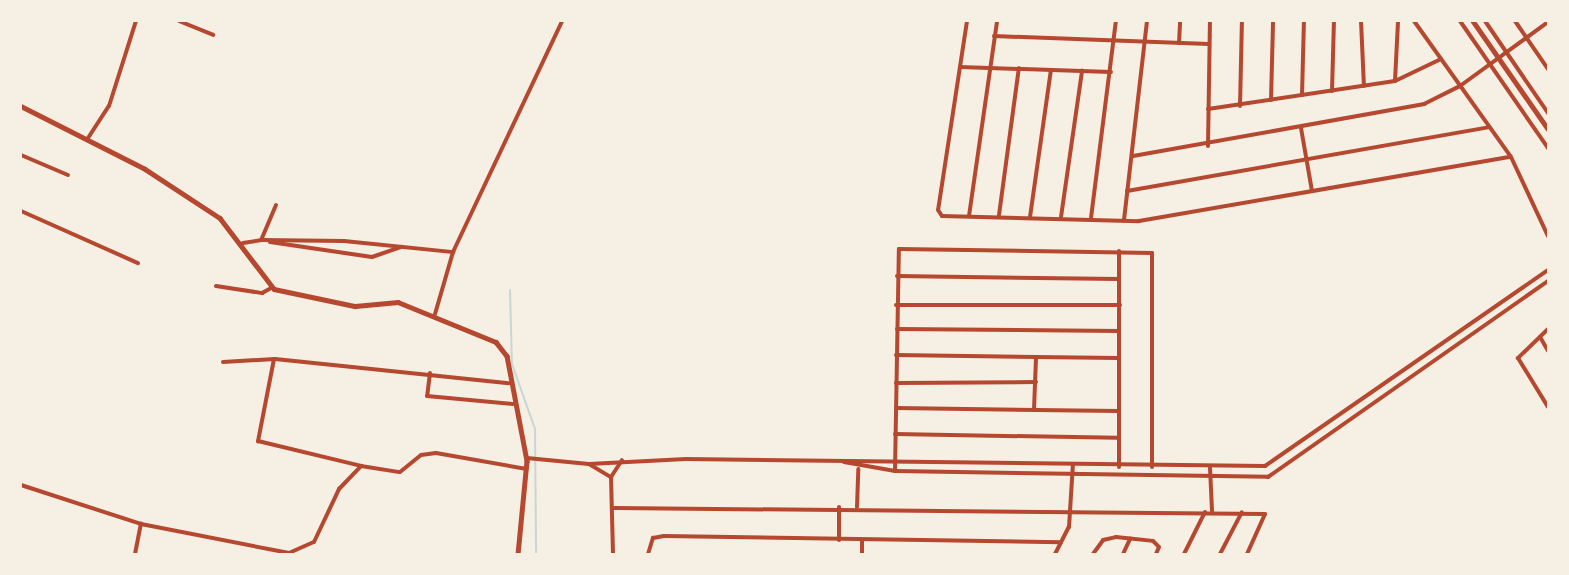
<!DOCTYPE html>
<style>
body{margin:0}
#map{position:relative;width:1569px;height:575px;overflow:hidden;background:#f6efe4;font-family:Commissioner,sans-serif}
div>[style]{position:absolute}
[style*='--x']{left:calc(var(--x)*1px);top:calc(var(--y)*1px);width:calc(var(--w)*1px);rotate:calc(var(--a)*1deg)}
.stream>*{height:2px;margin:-1px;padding:0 1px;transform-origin:1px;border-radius:1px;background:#c9d6d2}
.minor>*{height:4px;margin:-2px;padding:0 2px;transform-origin:2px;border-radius:2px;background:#b5482f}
.tertiary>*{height:4.5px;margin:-2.25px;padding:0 2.25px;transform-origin:2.25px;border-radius:2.25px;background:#b5482f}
span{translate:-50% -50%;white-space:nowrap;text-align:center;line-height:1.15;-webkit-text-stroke:6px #f6efe4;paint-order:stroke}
.frame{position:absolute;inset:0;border:22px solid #f6efe4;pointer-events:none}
</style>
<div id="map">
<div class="stream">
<i style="--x:510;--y:290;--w:74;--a:88.5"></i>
<i style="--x:512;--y:364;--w:69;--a:70.5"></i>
<i style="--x:535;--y:429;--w:125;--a:89.5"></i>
</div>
<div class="minor">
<i style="--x:179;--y:21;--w:37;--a:22"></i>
<i style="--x:967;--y:21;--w:191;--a:98.7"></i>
<i style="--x:938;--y:210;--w:7;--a:56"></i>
<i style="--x:942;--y:216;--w:197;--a:1.5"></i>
<i style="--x:1139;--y:221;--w:377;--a:-9.8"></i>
<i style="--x:1361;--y:21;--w:65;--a:87.4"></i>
<i style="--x:1414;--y:21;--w:167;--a:54.5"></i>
<i style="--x:1511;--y:157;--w:87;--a:64.9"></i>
<i style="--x:1460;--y:21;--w:155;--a:55.3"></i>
<i style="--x:1485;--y:21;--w:112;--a:55.6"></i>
<i style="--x:1515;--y:21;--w:58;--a:55.5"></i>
<i style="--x:994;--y:36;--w:215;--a:2.1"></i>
<i style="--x:1179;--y:43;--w:22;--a:-87"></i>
<i style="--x:960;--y:67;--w:151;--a:1.9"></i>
<i style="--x:1395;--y:81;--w:60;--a:-87.1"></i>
<i style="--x:1332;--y:91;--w:70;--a:-88.4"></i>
<i style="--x:1302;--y:95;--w:74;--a:-88.5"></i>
<i style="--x:1271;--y:100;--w:79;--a:-88.5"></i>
<i style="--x:1240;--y:106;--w:85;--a:-88.7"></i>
<i style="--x:1208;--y:109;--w:189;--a:-8.5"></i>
<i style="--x:1395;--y:81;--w:51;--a:-25.6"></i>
<i style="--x:1301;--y:128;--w:64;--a:80.1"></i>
<i style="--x:88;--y:138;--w:38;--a:-57"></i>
<i style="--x:109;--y:106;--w:89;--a:-72.4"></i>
<i style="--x:1208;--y:146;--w:125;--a:-89.1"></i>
<i style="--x:21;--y:155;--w:51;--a:23.1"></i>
<i style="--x:1133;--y:156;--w:296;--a:-10.1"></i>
<i style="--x:1424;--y:104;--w:40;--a:-26.6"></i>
<i style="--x:1460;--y:86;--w:109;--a:-36"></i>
<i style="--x:1127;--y:191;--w:368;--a:-10"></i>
<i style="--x:276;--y:205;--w:38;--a:113"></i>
<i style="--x:261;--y:240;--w:83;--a:0.7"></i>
<i style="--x:344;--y:241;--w:110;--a:5.8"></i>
<i style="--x:21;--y:211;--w:128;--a:24"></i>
<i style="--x:999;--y:215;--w:148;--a:-82.3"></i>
<i style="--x:969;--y:216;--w:197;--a:-81.8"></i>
<i style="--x:1030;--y:217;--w:148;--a:-81.9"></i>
<i style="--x:1061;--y:217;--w:148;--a:-81.8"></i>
<i style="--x:1091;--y:218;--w:199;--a:-82.8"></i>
<i style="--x:1124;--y:220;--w:200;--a:-83.4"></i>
<i style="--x:270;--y:242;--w:103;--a:8.4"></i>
<i style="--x:372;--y:257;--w:31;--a:-19"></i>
<i style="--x:243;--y:243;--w:20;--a:-9"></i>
<i style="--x:897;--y:276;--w:222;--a:0.8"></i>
<i style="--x:216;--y:286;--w:47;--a:8.7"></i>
<i style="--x:262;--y:293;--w:10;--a:-29"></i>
<i style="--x:896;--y:305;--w:224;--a:0"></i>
<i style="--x:435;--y:314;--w:65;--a:-73.8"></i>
<i style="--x:453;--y:252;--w:255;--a:-64.7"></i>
<i style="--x:897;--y:329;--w:222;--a:0.5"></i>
<i style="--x:1548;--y:329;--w:42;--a:136"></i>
<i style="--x:1518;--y:358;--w:57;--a:58.5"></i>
<i style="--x:1540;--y:337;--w:16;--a:60"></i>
<i style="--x:896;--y:355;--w:222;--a:0.8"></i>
<i style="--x:274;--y:359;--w:84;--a:101"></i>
<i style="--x:258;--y:441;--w:106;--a:13.6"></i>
<i style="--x:223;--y:362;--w:52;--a:-3.3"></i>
<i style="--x:275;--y:359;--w:235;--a:5.9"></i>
<i style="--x:430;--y:373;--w:23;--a:97"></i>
<i style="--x:427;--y:396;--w:86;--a:5.3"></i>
<i style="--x:896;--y:383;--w:140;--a:-0.4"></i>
<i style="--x:896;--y:408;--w:222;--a:0.8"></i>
<i style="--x:1034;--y:410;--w:53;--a:-87.8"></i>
<i style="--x:895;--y:434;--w:222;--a:1"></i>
<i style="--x:527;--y:458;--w:62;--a:5.5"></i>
<i style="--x:589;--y:464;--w:26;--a:31"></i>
<i style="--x:611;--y:477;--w:77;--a:88.5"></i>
<i style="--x:844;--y:462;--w:52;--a:10"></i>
<i style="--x:895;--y:471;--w:373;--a:0.9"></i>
<i style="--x:1268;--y:477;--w:342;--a:-35"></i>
<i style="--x:589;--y:464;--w:97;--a:-3"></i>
<i style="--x:686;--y:459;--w:579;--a:0.69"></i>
<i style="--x:1265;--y:466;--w:344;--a:-34.7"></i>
<i style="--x:1119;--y:467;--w:216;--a:-90"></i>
<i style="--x:1210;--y:468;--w:43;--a:87.3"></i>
<i style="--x:895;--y:471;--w:222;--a:-89"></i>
<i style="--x:899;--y:249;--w:253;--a:0.9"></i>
<i style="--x:1152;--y:253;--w:214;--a:90"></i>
<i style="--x:611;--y:477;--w:20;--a:-57"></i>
<i style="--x:21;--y:485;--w:126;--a:18"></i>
<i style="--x:141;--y:524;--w:151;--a:11.1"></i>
<i style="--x:289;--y:553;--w:27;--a:-24"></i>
<i style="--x:314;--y:542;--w:59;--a:-64.7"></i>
<i style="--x:339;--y:489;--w:32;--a:-46"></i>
<i style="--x:361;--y:466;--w:39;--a:9"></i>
<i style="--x:400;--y:472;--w:27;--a:-39"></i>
<i style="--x:421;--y:455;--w:15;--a:-8"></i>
<i style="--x:436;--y:453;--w:92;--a:10"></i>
<i style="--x:839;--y:507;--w:33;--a:90"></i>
<i style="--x:857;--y:507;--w:38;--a:-88"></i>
<i style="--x:614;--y:508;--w:651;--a:0.53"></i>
<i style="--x:1265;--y:514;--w:44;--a:114.2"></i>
<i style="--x:135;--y:554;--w:31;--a:-79"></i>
<i style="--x:648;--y:554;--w:17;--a:-73"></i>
<i style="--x:653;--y:538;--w:11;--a:-10"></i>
<i style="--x:664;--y:536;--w:397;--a:0.9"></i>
<i style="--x:862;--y:554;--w:14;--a:-90"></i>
<i style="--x:1055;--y:554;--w:30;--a:-63"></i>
<i style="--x:1069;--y:527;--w:63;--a:-86.4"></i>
<i style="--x:1093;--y:554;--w:17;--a:-54"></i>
<i style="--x:1103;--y:540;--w:13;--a:-13"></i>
<i style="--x:1116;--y:537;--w:37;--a:6"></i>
<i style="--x:1153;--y:541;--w:8;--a:45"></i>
<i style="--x:1159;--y:547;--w:8;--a:113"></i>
<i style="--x:1123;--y:554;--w:17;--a:-65"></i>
<i style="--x:1184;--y:554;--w:47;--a:-63.4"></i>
<i style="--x:1220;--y:554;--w:47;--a:-62.4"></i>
</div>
<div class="tertiary">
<i style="--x:1473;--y:21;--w:131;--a:55.2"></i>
<i style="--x:21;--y:106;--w:139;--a:26.9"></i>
<i style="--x:145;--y:169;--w:90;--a:33.2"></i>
<i style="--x:220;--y:218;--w:89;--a:52.7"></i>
<i style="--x:274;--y:289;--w:83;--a:11.9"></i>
<i style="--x:355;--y:306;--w:43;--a:-5.3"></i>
<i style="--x:398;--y:302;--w:106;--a:22.2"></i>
<i style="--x:496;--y:342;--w:18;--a:52"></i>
<i style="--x:507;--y:356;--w:107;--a:79.2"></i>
<i style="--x:527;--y:461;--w:93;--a:95.5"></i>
</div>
<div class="frame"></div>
</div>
